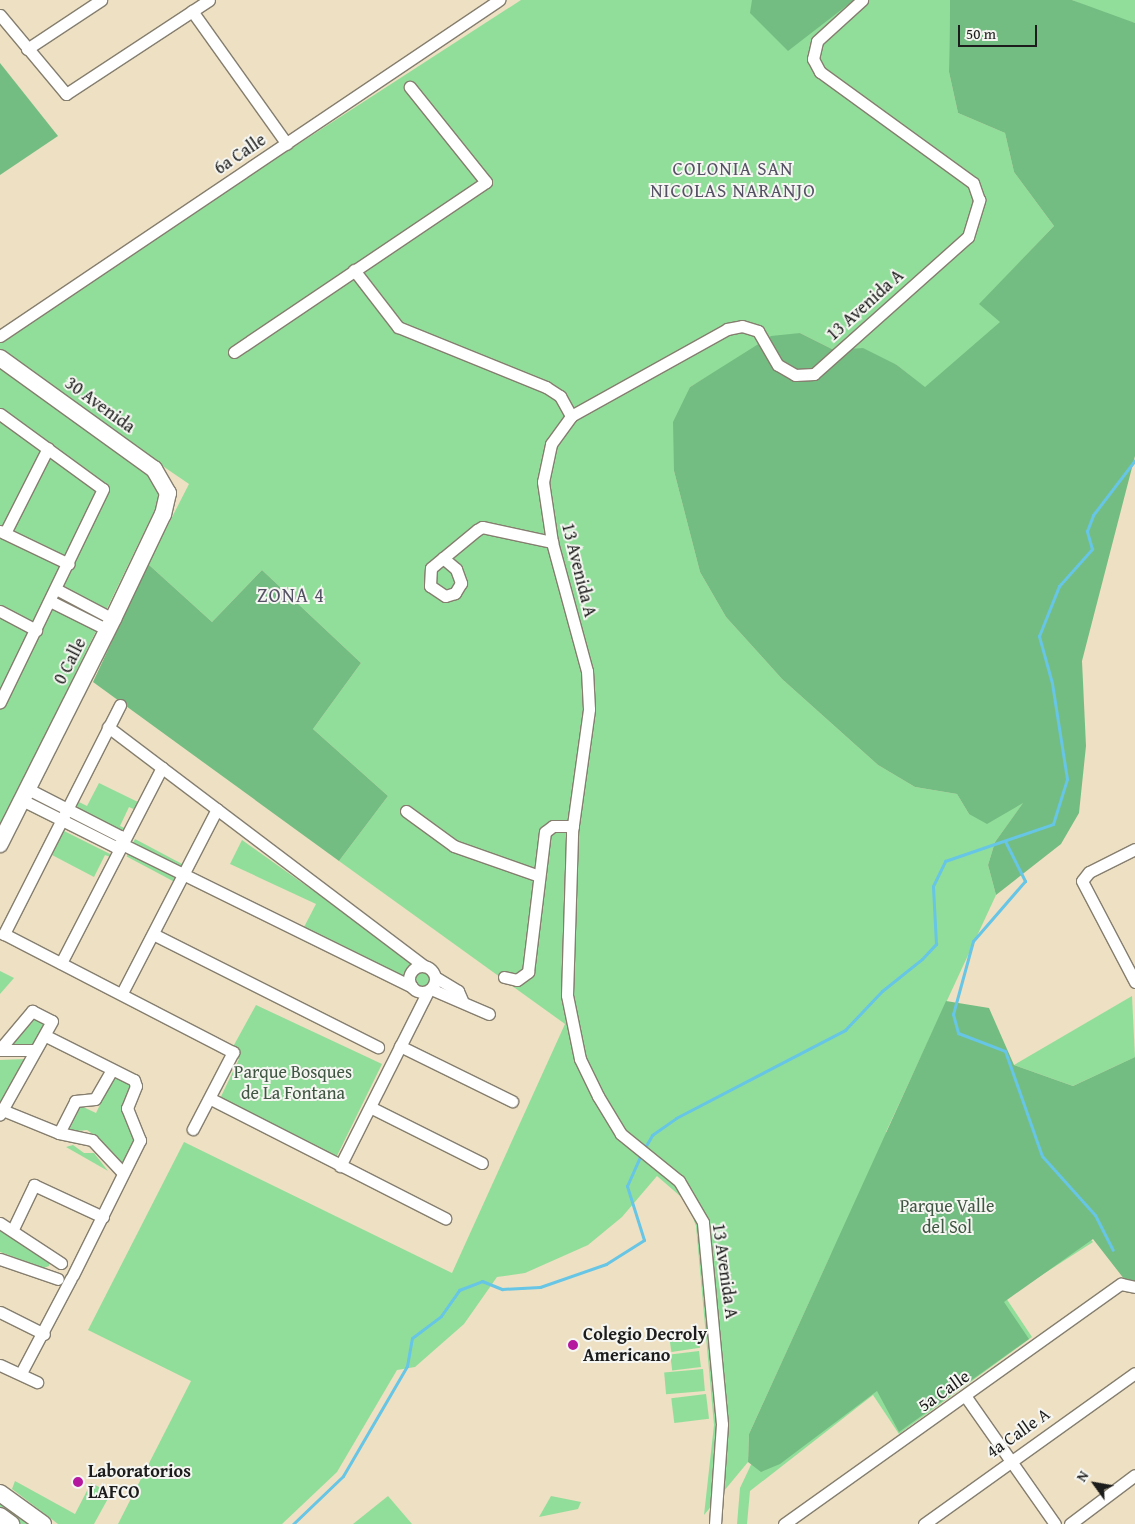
<!DOCTYPE html>
<style>
body{margin:0}
#map{position:relative;width:1135px;height:1524px;overflow:hidden;background:#eee0c2;font-family:"Gentium Book Plus",serif}
div>[style]{position:absolute}
[style*='--x']{left:calc(var(--x)*1px);top:calc(var(--y)*1px);width:calc(var(--w)*1px);rotate:calc(var(--a)*1deg)}
.green>*{inset:0;background:#91de9a;transform-origin:0 0}
.round{border-radius:50%}
.forest>*{inset:0;background:#74bd82}
.stream>*{height:3px;margin:-1.5px;padding:0 1.5px;transform-origin:1.5px;border-radius:1.5px;background:#67c5e5}
.roads{filter:drop-shadow(1px 0 #857e6f) drop-shadow(-1px 0 #857e6f) drop-shadow(0 1px #857e6f) drop-shadow(0 -1px #857e6f)}
.street>*{height:11px;margin:-5.5px;padding:0 5.5px;transform-origin:5.5px;border-radius:5.5px;background:#fff}
.street>.ring{margin:-5.5px;padding:0;box-sizing:content-box;background:none;border:11px solid #fff;border-radius:50%}
.secondary>*{height:16px;margin:-8px;padding:0 8px;transform-origin:8px;border-radius:8px;background:#fff}
.dots>*{width:14px;height:14px;translate:-50% -50%;box-sizing:border-box;border:2px solid #f6f6f2;border-radius:50%}
span{translate:-50% -50%;white-space:nowrap;text-align:center;line-height:1.15;-webkit-text-stroke:4px #f6f6f2;paint-order:stroke}
.street-label{font-size:18px;color:#1c1c1c}
.park-label{font-size:18px;color:#3f5642}
.poi-label{font-size:18px;color:#1c1c1c;font-weight:700}
.left{translate:0 -50%;text-align:left}
.neighbourhood-label{font-size:19px;color:#565265;letter-spacing:1px}
.quarter-label{font-size:20px;color:#565265;letter-spacing:1px}
.north{position:absolute;left:1070px;top:1459px;width:50px;height:50px;-webkit-text-stroke:4px #f6f6f2;paint-order:stroke;rotate:302deg;font-size:14px;font-weight:700;line-height:20px;text-align:center;color:#1c1c1c}
.north::after{content:'';display:block;margin:auto;width:18px;height:22px;background:#1c1c1c;clip-path:polygon(50% 0,100% 100%,50% 72%,0 100%)}
.scale{position:absolute;left:958px;top:25px;width:79px;height:22px;box-sizing:border-box;border:2px solid #1c1c1c;border-top:0;padding-left:6px;font-size:15px;line-height:18px;white-space:nowrap;color:#1c1c1c;-webkit-text-stroke:4px #f6f6f2;paint-order:stroke}
</style>
<div id="map">
<div class="green">
<i style="clip-path:polygon(521px 0,950px 0,949px 72px,958px 113px,1005px 133px,1014px 172px,1054px 226px,980px 304px,1001px 322px,925px 388px,897px 365px,834px 350px,800px 333px,725px 366px,690px 387px,674px 471px,700px 572px,726px 617px,782px 679px,878px 765px,915px 787px,957px 794px,969px 814px,1024px 802px,995px 842px,988px 865px,996px 895px,886px 1132px,1041px 1183px,1093px 1242px,1006px 1298px,1032px 1337px,899px 1434px,873px 1395px,750px 1491px,747px 1524px,737px 1524px,740px 1488px,775px 1414px,832px 1252px,749px 1434px,748px 1462px,704px 1515px,714px 1425px,696px 1226px,687px 1202px,657px 1176px,622px 1217px,588px 1245px,525px 1273px,497px 1277px,464px 1324px,415px 1367px,397px 1370px,337px 1472px,282px 1524px,118px 1524px,191px 1381px,88px 1330px,184px 1142px,452px 1273px,565px 1024px,339px 861px,388px 796px,313px 729px,361px 663px,262px 570px,212px 622px,148px 564px,189px 484px,0 355px,0 337px)"></i>
<i style="clip-path:polygon(1072px 0,1135px 0,1135px 23px,1122px 21px)"></i>
<i style="clip-path:polygon(0 369px,166px 487px,0 829px)"></i>
<i style="clip-path:polygon(99px 783px,142px 804px,138px 811px,129px 807px,120px 826px,129px 830px,126px 835px,76px 808px,79px 802px,87px 806px)"></i>
<i style="clip-path:polygon(64px 831px,114px 856px,113px 858px,105px 855px,94px 877px,52px 855px)"></i>
<i style="left:135px;top:839px;width:55px;height:6px;rotate:28deg"></i>
<i style="clip-path:polygon(242px 840px,416px 964px,407px 979px,303px 929px,316px 904px,230px 864px)"></i>
<i style="left:129px;top:852px;width:55px;height:5px;rotate:28deg"></i>
<i style="clip-path:polygon(0 971px,14px 978px,0 994px)"></i>
<i class="round" style="left:414px;top:971px;width:16px;height:16px"></i>
<i style="clip-path:polygon(1132px 996px,1135px 1057px,1073px 1086px,1014px 1065px)"></i>
<i style="clip-path:polygon(256px 1005px,382px 1064px,333px 1164px,215px 1109px,239px 1059px,229px 1054px)"></i>
<i style="clip-path:polygon(37px 1017px,46px 1022px,32px 1047px,10px 1047px)"></i>
<i style="clip-path:polygon(26px 1059px,0 1103px,0 1060px)"></i>
<i style="clip-path:polygon(114px 1076px,134px 1086px,122px 1111px,136px 1144px,124px 1170px,101px 1140px,87px 1130px,68px 1132px,81px 1106px,96px 1113px)"></i>
<i style="clip-path:polygon(73px 1145px,84px 1153px,94px 1153px,108px 1171px,66px 1147px)"></i>
<i style="clip-path:polygon(0 1228px,50px 1262px,49px 1266px,44px 1268px,0 1252px)"></i>
<i style="left:698px;top:1333px;width:15px;height:29px;rotate:82deg"></i>
<i style="left:699px;top:1351px;width:16px;height:29px;rotate:83deg"></i>
<i style="left:703px;top:1369px;width:22px;height:39px;rotate:85deg"></i>
<i style="left:706px;top:1394px;width:25px;height:35px;rotate:83deg"></i>
<i style="clip-path:polygon(15px 1481px,75px 1514px,91px 1483px,111px 1493px,94px 1524px,58px 1524px,12px 1489px)"></i>
<i style="clip-path:polygon(388px 1496px,412px 1524px,353px 1524px)"></i>
<i style="clip-path:polygon(551px 1496px,581px 1502px,578px 1509px,539px 1517px)"></i>
<i style="clip-path:polygon(0 1500px,33px 1524px,21px 1524px,0 1508px)"></i>
</div>
<div class="forest">
<i style="clip-path:polygon(752px 0,854px 0,788px 51px,750px 13px)"></i>
<i style="clip-path:polygon(950px 0,1072px 0,1135px 23px,1135px 456px,1082px 661px,1086px 746px,1079px 813px,1061px 844px,996px 895px,988px 865px,995px 842px,1023px 803px,987px 824px,969px 814px,957px 794px,915px 787px,878px 765px,782px 679px,726px 617px,700px 572px,674px 471px,673px 422px,690px 387px,771px 336px,800px 333px,834px 350px,863px 348px,897px 365px,925px 387px,1000px 322px,979px 304px,1054px 226px,1014px 172px,1005px 133px,958px 113px,949px 72px)"></i>
<i style="clip-path:polygon(0 63px,58px 136px,0 175px)"></i>
<i style="clip-path:polygon(148px 564px,212px 622px,262px 570px,361px 663px,313px 729px,388px 796px,339px 861px,93px 682px)"></i>
<i style="clip-path:polygon(946px 1001px,989px 1008px,1014px 1065px,1073px 1086px,1135px 1057px,1135px 1293px,1093px 1239px,1004px 1302px,1029px 1339px,899px 1432px,877px 1391px,780px 1464px,761px 1472px,748px 1462px,749px 1434px)"></i>
</div>
<div class="stream">
<i style="--x:1005;--y:841;--w:45;--a:63.4"></i>
<i style="--x:1025;--y:881;--w:79;--a:130.9"></i>
<i style="--x:973;--y:941;--w:76;--a:105.3"></i>
<i style="--x:953;--y:1014;--w:20;--a:75"></i>
<i style="--x:958;--y:1033;--w:50;--a:21"></i>
<i style="--x:1005;--y:1051;--w:111;--a:70.6"></i>
<i style="--x:1042;--y:1156;--w:79;--a:48.1"></i>
<i style="--x:1095;--y:1215;--w:39;--a:63"></i>
<i style="--x:644;--y:1149;--w:16;--a:-60"></i>
<i style="--x:652;--y:1135;--w:29;--a:-35"></i>
<i style="--x:676;--y:1118;--w:191;--a:-27.5"></i>
<i style="--x:845;--y:1030;--w:54;--a:-46.5"></i>
<i style="--x:882;--y:991;--w:51;--a:-38.7"></i>
<i style="--x:922;--y:959;--w:21;--a:-47"></i>
<i style="--x:936;--y:944;--w:58;--a:-93"></i>
<i style="--x:933;--y:886;--w:28;--a:-64"></i>
<i style="--x:945;--y:861;--w:114;--a:-18.9"></i>
<i style="--x:1053;--y:824;--w:47;--a:-72.7"></i>
<i style="--x:1067;--y:779;--w:97;--a:-98.9"></i>
<i style="--x:1052;--y:683;--w:49;--a:-105.5"></i>
<i style="--x:1039;--y:636;--w:54;--a:-68.2"></i>
<i style="--x:1059;--y:586;--w:50;--a:-48.3"></i>
<i style="--x:1092;--y:549;--w:19;--a:-106"></i>
<i style="--x:1087;--y:531;--w:17;--a:-69"></i>
<i style="--x:1093;--y:515;--w:69;--a:-52.6"></i>
<i style="--x:293;--y:1524;--w:69;--a:-43.8"></i>
<i style="--x:343;--y:1476;--w:127;--a:-59.8"></i>
<i style="--x:407;--y:1366;--w:28;--a:-80"></i>
<i style="--x:412;--y:1338;--w:36;--a:-37"></i>
<i style="--x:441;--y:1316;--w:32;--a:-55"></i>
<i style="--x:459;--y:1290;--w:25;--a:-21"></i>
<i style="--x:482;--y:1281;--w:22;--a:22"></i>
<i style="--x:502;--y:1289;--w:38;--a:-3"></i>
<i style="--x:540;--y:1287;--w:70;--a:-19.2"></i>
<i style="--x:606;--y:1264;--w:45;--a:-32.3"></i>
<i style="--x:644;--y:1240;--w:57;--a:-107.5"></i>
<i style="--x:627;--y:1186;--w:34;--a:-66"></i>
</div>
<div class="roads">
<div class="street">
<i style="--x:192;--y:11;--w:163;--a:54.5"></i>
<i style="--x:0;--y:15;--w:103;--a:50.1"></i>
<i style="--x:66;--y:94;--w:171;--a:-33.3"></i>
<i style="--x:27;--y:49;--w:89;--a:-33.5"></i>
<i style="--x:354;--y:270;--w:72;--a:52.3"></i>
<i style="--x:398;--y:327;--w:160;--a:22.1"></i>
<i style="--x:546;--y:387;--w:17;--a:33"></i>
<i style="--x:560;--y:396;--w:23;--a:61"></i>
<i style="--x:0;--y:336;--w:602;--a:-33.95"></i>
<i style="--x:234;--y:352;--w:304;--a:-34"></i>
<i style="--x:486;--y:182;--w:122;--a:-128.7"></i>
<i style="--x:0;--y:414;--w:127;--a:36.1"></i>
<i style="--x:103;--y:489;--w:237;--a:115.8"></i>
<i style="--x:0;--y:531;--w:76;--a:25.6"></i>
<i style="--x:5;--y:533;--w:95;--a:-63.2"></i>
<i style="--x:443;--y:558;--w:17;--a:40"></i>
<i style="--x:456;--y:569;--w:15;--a:70"></i>
<i style="--x:461;--y:583;--w:12;--a:121"></i>
<i style="--x:455;--y:593;--w:10;--a:163"></i>
<i style="--x:445;--y:596;--w:18;--a:-146"></i>
<i style="--x:430;--y:586;--w:18;--a:-87"></i>
<i style="--x:431;--y:568;--w:16;--a:-40"></i>
<i style="--x:443;--y:558;--w:44;--a:-39.5"></i>
<i style="--x:477;--y:530;--w:6;--a:-31"></i>
<i style="--x:482;--y:527;--w:72;--a:12.1"></i>
<i style="--x:56;--y:589;--w:64;--a:27.8"></i>
<i style="--x:50;--y:601;--w:65;--a:26.6"></i>
<i style="--x:0;--y:611;--w:41;--a:27.8"></i>
<i style="--x:120;--y:705;--w:257;--a:116.9"></i>
<i style="--x:4;--y:934;--w:258;--a:27.3"></i>
<i style="--x:233;--y:1052;--w:87;--a:117.5"></i>
<i style="--x:108;--y:727;--w:396;--a:37.1"></i>
<i style="--x:28;--y:789;--w:103;--a:27.1"></i>
<i style="--x:120;--y:836;--w:10;--a:66"></i>
<i style="--x:22;--y:800;--w:103;--a:26.6"></i>
<i style="--x:114;--y:846;--w:10;--a:-6"></i>
<i style="--x:124;--y:845;--w:321;--a:26.2"></i>
<i style="--x:406;--y:811;--w:59;--a:36.1"></i>
<i style="--x:454;--y:846;--w:90;--a:19.4"></i>
<i style="--x:1135;--y:849;--w:51;--a:153.4"></i>
<i style="--x:1089;--y:872;--w:11;--a:128"></i>
<i style="--x:1082;--y:881;--w:114;--a:62.3"></i>
<i style="--x:153;--y:934;--w:252;--a:26.7"></i>
<i style="--x:61;--y:963;--w:220;--a:-62.7"></i>
<i class="ring" style="left:409px;top:966px;width:15px;height:15px"></i>
<i style="--x:435;--y:977;--w:27;--a:31"></i>
<i style="--x:458;--y:991;--w:10;--a:66"></i>
<i style="--x:504;--y:977;--w:13;--a:13"></i>
<i style="--x:517;--y:980;--w:14;--a:-36"></i>
<i style="--x:528;--y:972;--w:141;--a:-83.1"></i>
<i style="--x:545;--y:832;--w:10;--a:-37"></i>
<i style="--x:553;--y:826;--w:20;--a:0"></i>
<i style="--x:431;--y:989;--w:63;--a:23.3"></i>
<i style="--x:122;--y:993;--w:207;--a:-62.7"></i>
<i style="--x:46;--y:1036;--w:98;--a:26.6"></i>
<i style="--x:134;--y:1080;--w:6;--a:72"></i>
<i style="--x:136;--y:1086;--w:24;--a:112"></i>
<i style="--x:127;--y:1108;--w:35;--a:68"></i>
<i style="--x:140;--y:1140;--w:151;--a:116.4"></i>
<i style="--x:400;--y:1046;--w:125;--a:26.2"></i>
<i style="--x:0;--y:1049;--w:50;--a:-49.9"></i>
<i style="--x:32;--y:1011;--w:22;--a:27"></i>
<i style="--x:52;--y:1021;--w:107;--a:119.2"></i>
<i style="--x:0;--y:1050;--w:34;--a:0"></i>
<i style="--x:211;--y:1099;--w:263;--a:27"></i>
<i style="--x:370;--y:1107;--w:125;--a:26.6"></i>
<i style="--x:0;--y:1109;--w:64;--a:22.1"></i>
<i style="--x:59;--y:1133;--w:34;--a:12"></i>
<i style="--x:92;--y:1140;--w:45;--a:46.8"></i>
<i style="--x:59;--y:1133;--w:36;--a:-63"></i>
<i style="--x:75;--y:1101;--w:20;--a:-6"></i>
<i style="--x:95;--y:1099;--w:34;--a:-60"></i>
<i style="--x:340;--y:1166;--w:196;--a:-63.3"></i>
<i style="--x:0;--y:1223;--w:73;--a:33.3"></i>
<i style="--x:13;--y:1229;--w:49;--a:-64.5"></i>
<i style="--x:34;--y:1185;--w:76;--a:24.9"></i>
<i style="--x:0;--y:1259;--w:61;--a:19"></i>
<i style="--x:0;--y:1312;--w:49;--a:26.6"></i>
<i style="--x:0;--y:1365;--w:41;--a:24.7"></i>
<i style="--x:21;--y:1373;--w:107;--a:-62.2"></i>
<i style="--x:966;--y:1397;--w:155;--a:55"></i>
<i style="--x:715;--y:1524;--w:100;--a:-86"></i>
<i style="--x:722;--y:1424;--w:203;--a:-95.4"></i>
<i style="--x:703;--y:1222;--w:48;--a:-120.3"></i>
<i style="--x:679;--y:1181;--w:75;--a:-141"></i>
<i style="--x:621;--y:1134;--w:44;--a:-121.2"></i>
<i style="--x:598;--y:1096;--w:41;--a:-115.9"></i>
<i style="--x:580;--y:1059;--w:65;--a:-101.5"></i>
<i style="--x:567;--y:995;--w:163;--a:-88.2"></i>
<i style="--x:572;--y:832;--w:124;--a:-82.1"></i>
<i style="--x:589;--y:709;--w:38;--a:-93"></i>
<i style="--x:587;--y:671;--w:134;--a:-105.2"></i>
<i style="--x:552;--y:542;--w:61;--a:-98.5"></i>
<i style="--x:543;--y:482;--w:39;--a:-78"></i>
<i style="--x:551;--y:444;--w:34;--a:-54"></i>
<i style="--x:571;--y:416;--w:179;--a:-29.1"></i>
<i style="--x:727;--y:329;--w:15;--a:-11"></i>
<i style="--x:742;--y:326;--w:17;--a:17"></i>
<i style="--x:758;--y:331;--w:39;--a:60"></i>
<i style="--x:778;--y:365;--w:20;--a:30"></i>
<i style="--x:795;--y:375;--w:19;--a:-3"></i>
<i style="--x:814;--y:374;--w:206;--a:-41.7"></i>
<i style="--x:968;--y:237;--w:39;--a:-73"></i>
<i style="--x:979;--y:200;--w:18;--a:-109"></i>
<i style="--x:973;--y:183;--w:189;--a:-144"></i>
<i style="--x:820;--y:72;--w:15;--a:-118"></i>
<i style="--x:813;--y:59;--w:18;--a:-77"></i>
<i style="--x:817;--y:41;--w:61;--a:-42.3"></i>
<i style="--x:784;--y:1524;--w:414;--a:-35.5"></i>
<i style="--x:1121;--y:1284;--w:14;--a:12"></i>
<i style="--x:924;--y:1524;--w:259;--a:-35.6"></i>
<i style="--x:1070;--y:1524;--w:81;--a:-37"></i>
</div>
<div class="secondary">
<i style="--x:0;--y:358;--w:190;--a:35.8"></i>
<i style="--x:154;--y:469;--w:28;--a:60"></i>
<i style="--x:168;--y:493;--w:22;--a:103"></i>
<i style="--x:163;--y:514;--w:116;--a:115.5"></i>
<i style="--x:113;--y:619;--w:252;--a:116.7"></i>
<i style="--x:0;--y:1493;--w:53;--a:35.8"></i>
<i style="--x:0;--y:1516;--w:14;--a:36"></i>
</div>
</div>
<div class="dots">
<i style="left:573px;top:1345px;background:#b5179e"></i>
<i style="left:78px;top:1482px;background:#b5179e"></i>
</div>
<div class="street-label">
<span style="left:240px;top:154px;rotate:-34deg">6a Calle</span>
<span style="left:865px;top:305px;rotate:-42deg">13 Avenida A</span>
<span style="left:100px;top:405px;rotate:36deg">30 Avenida</span>
<span style="left:579px;top:570px;rotate:76deg">13 Avenida A</span>
<span style="left:70px;top:661px;rotate:-63deg">0 Calle</span>
<span style="left:725px;top:1271px;rotate:82deg">13 Avenida A</span>
<span style="left:944px;top:1391px;rotate:-35deg">5a Calle</span>
<span style="left:1018px;top:1433px;rotate:-35deg">4a Calle A</span>
</div>
<div class="park-label">
<span style="left:293px;top:1083px">Parque Bosques<br>de La Fontana</span>
<span style="left:947px;top:1217px">Parque Valle<br>del Sol</span>
</div>
<div class="poi-label">
<span class="left" style="left:583px;top:1345px">Colegio Decroly<br>Americano</span>
<span class="left" style="left:88px;top:1482px">Laboratorios<br>LAFCO</span>
</div>
<div class="neighbourhood-label">
<span style="left:733px;top:180px">COLONIA SAN<br>NICOLAS NARANJO</span>
</div>
<div class="quarter-label">
<span style="left:291px;top:594px">ZONA 4</span>
</div>
<div class="north">N</div>
<div class="scale">50 m</div>
</div>
